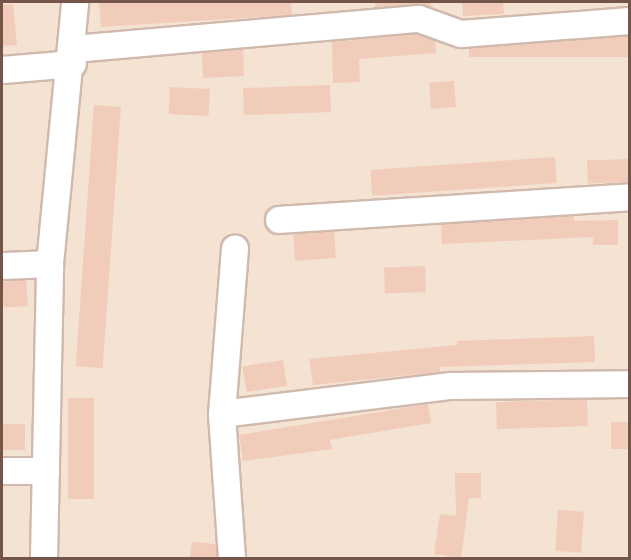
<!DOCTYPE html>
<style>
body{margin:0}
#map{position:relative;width:631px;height:560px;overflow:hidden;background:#fdf1e3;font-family:"Asap Condensed",sans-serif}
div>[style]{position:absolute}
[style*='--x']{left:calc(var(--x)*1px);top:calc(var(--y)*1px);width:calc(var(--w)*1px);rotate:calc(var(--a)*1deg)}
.residential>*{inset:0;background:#f4e2d2;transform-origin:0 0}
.building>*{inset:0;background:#f2ccba;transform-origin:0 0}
.roads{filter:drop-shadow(2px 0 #d0b9ad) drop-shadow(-2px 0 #d0b9ad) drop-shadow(0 2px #d0b9ad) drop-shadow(0 -2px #d0b9ad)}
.minor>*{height:26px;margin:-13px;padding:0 13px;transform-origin:13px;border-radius:13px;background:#fff}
span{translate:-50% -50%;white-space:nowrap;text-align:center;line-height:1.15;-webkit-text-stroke:4.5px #fff5ea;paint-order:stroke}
.frame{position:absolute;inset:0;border:3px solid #755549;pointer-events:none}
</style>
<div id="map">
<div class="residential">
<i style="left:2px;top:2px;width:627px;height:556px"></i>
</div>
<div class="building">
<i style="clip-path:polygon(99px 2px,291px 2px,292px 15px,101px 27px)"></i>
<i style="clip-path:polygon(375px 2px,431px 2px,431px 7px,375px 8px)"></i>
<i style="clip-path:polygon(462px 2px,503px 2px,504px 14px,463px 16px)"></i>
<i style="clip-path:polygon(13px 4px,17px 45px,2px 46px,2px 5px)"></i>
<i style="clip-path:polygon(417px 34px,435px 41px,436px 53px,359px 59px,360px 82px,333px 83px,332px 42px)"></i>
<i style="left:630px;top:36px;width:21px;height:161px;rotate:90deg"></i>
<i style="clip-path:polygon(230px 50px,243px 50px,244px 76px,203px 78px,202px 53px)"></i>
<i style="left:454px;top:81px;width:26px;height:25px;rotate:86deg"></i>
<i style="left:330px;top:85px;width:27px;height:87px;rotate:88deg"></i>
<i style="left:170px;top:87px;width:40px;height:27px;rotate:3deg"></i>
<i style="left:94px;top:105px;width:27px;height:262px;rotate:4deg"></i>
<i style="left:555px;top:157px;width:26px;height:185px;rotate:86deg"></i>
<i style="left:628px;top:159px;width:23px;height:41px;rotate:88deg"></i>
<i style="clip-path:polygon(574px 216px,574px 221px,618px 220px,618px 245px,593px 245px,593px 237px,442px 244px,441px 224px)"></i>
<i style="left:334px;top:231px;width:27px;height:41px;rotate:86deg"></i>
<i style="left:425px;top:266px;width:26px;height:41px;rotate:88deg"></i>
<i style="left:26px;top:280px;width:26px;height:24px;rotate:86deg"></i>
<i style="clip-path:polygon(594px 336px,595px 362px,440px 367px,440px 372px,313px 385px,309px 359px,457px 345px,457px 341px)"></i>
<i style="left:283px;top:360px;width:26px;height:41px;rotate:81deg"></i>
<i style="left:68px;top:398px;width:26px;height:101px"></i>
<i style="left:587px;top:399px;width:27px;height:91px;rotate:88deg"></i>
<i style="clip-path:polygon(428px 404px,431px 423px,330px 440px,332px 449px,243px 461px,239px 435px)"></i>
<i style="left:611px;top:422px;width:19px;height:27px"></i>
<i style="left:2px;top:424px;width:23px;height:26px"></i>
<i style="clip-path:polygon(455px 473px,481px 473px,481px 498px,469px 498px,461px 558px,434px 554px,440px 514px,456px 516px)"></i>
<i style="left:558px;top:510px;width:26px;height:41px;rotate:4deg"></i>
<i style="clip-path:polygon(192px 542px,216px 544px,217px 558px,190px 558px)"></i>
</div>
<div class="roads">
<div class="minor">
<i style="--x:74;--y:49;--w:346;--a:-5"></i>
<i style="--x:419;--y:19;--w:45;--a:19.7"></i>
<i style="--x:461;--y:34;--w:169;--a:-4.4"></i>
<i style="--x:2;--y:70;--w:71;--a:-4.8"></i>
<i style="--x:279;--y:220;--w:352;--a:-3.7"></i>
<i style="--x:2;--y:266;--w:48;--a:-2.4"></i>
<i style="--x:222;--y:414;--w:231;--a:-7"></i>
<i style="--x:451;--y:386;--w:179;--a:-0.6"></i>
<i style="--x:2;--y:471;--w:44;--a:0"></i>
<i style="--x:44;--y:558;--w:294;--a:-88.8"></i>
<i style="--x:50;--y:264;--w:263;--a:-84.5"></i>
<i style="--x:232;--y:558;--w:144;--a:-94"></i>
<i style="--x:222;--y:414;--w:166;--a:-85.5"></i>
</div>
</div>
<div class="frame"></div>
</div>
